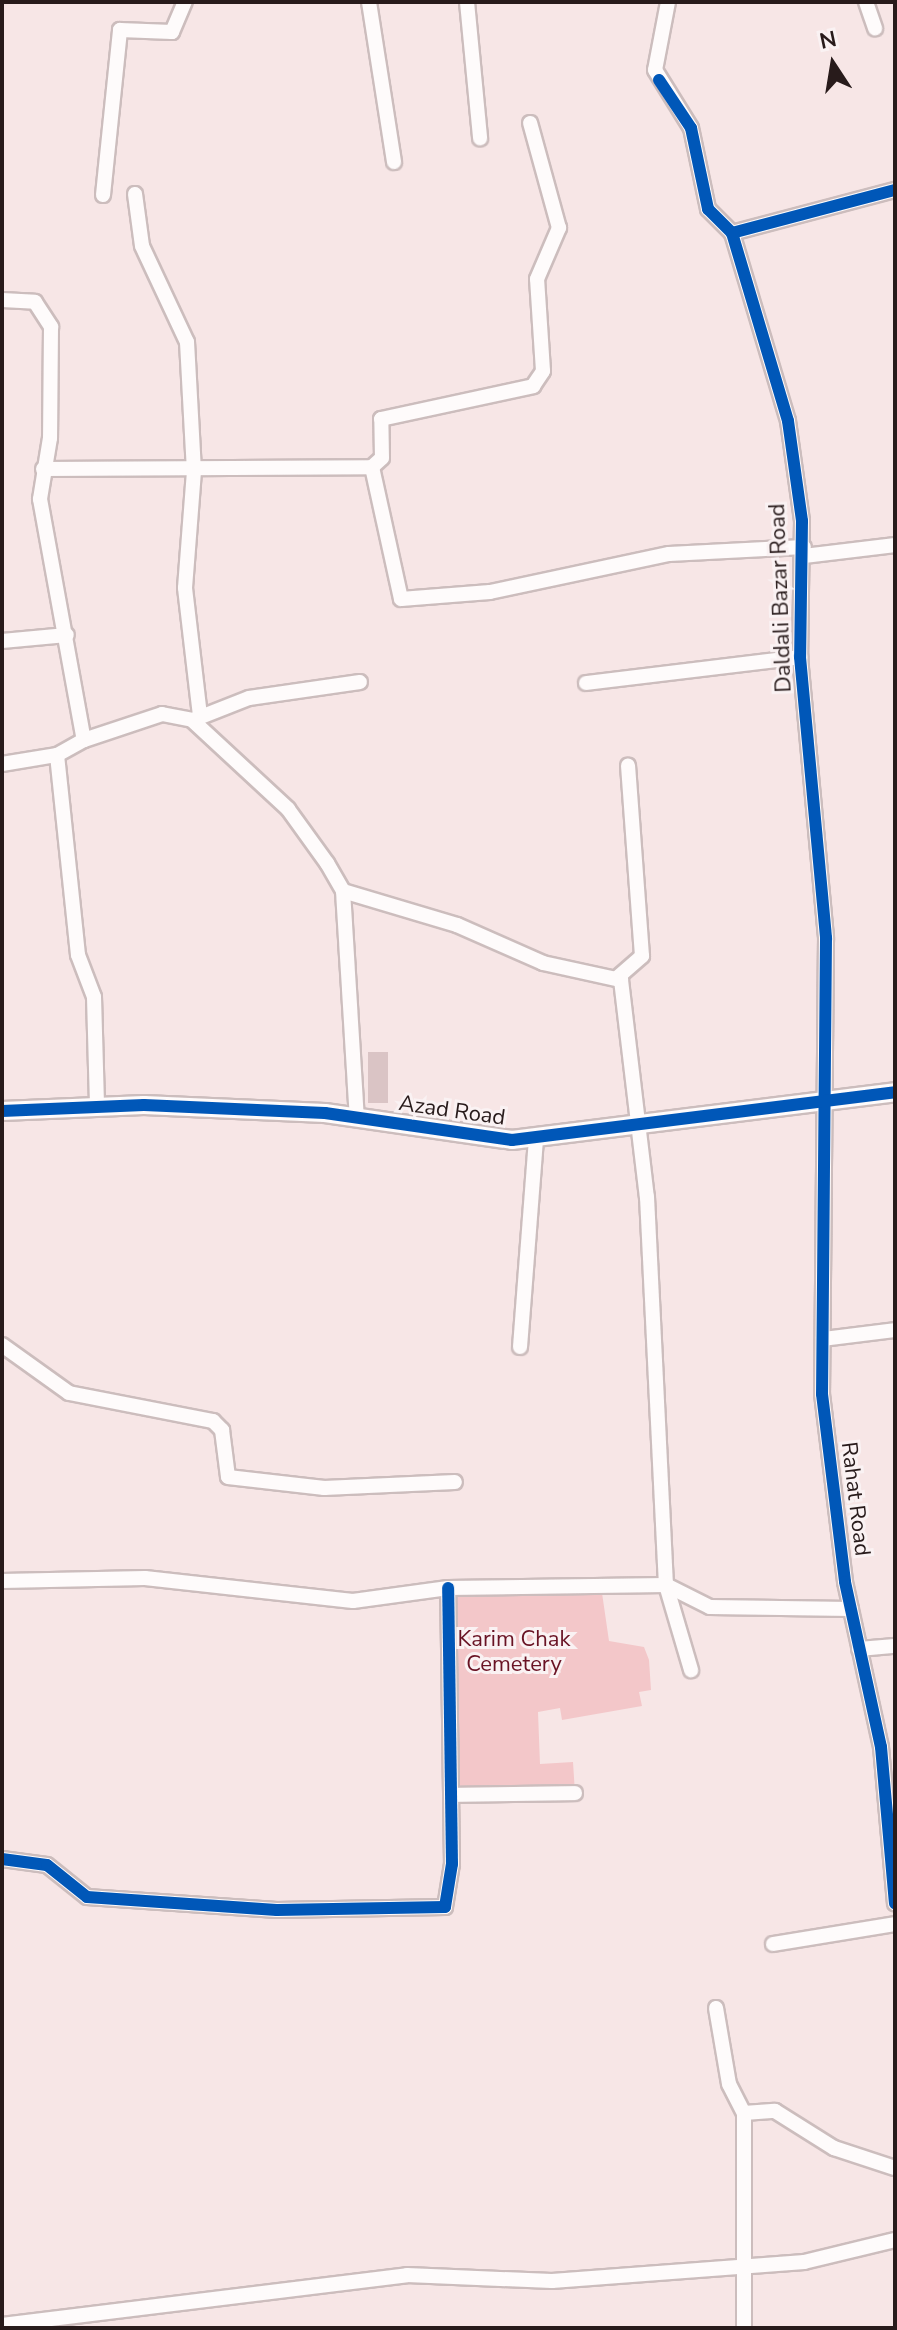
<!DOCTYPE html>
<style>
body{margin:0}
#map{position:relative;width:897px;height:2330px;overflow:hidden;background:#f7e6e6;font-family:"Nunito Sans",sans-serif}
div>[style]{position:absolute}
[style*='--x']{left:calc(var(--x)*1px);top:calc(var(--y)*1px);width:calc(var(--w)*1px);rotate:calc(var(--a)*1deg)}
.green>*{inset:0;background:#f3c7c9}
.building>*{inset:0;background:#dac4c5;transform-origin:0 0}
.roads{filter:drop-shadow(2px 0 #ccbdbd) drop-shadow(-2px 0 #ccbdbd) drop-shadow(0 2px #ccbdbd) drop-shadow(0 -2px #ccbdbd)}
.minor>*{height:14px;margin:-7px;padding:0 7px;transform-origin:7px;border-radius:7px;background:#fefbfb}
.tertiary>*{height:18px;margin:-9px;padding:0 9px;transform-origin:9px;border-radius:9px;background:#fefbfb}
.cycleway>*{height:12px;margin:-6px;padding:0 6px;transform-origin:6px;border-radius:6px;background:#0057b8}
span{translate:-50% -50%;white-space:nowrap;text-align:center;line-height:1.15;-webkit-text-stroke:6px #faf2f3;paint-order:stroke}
.street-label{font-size:22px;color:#281b1b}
.park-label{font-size:22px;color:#691324}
.frame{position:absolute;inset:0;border:4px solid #281b1b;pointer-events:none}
.north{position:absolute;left:793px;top:24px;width:80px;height:80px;-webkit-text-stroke:6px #faf2f3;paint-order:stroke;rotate:348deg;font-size:22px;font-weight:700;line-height:32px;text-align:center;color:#281b1b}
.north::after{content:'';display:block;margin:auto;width:28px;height:36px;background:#281b1b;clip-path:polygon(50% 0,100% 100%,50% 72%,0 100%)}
</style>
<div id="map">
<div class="green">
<i style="clip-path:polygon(601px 1586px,609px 1641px,644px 1647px,649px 1660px,651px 1690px,639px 1692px,642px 1706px,562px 1720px,560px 1708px,538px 1712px,540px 1764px,573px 1762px,575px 1793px,452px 1795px,448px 1588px)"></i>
</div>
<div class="building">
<i style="left:368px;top:1052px;width:20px;height:51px"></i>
</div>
<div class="roads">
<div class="minor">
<i style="--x:369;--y:2;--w:162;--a:81.1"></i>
<i style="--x:467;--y:2;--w:137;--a:84.5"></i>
<i style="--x:668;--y:2;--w:69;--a:100.8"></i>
<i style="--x:655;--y:70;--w:68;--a:58.2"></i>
<i style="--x:691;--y:128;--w:83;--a:78.1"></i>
<i style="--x:708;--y:209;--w:34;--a:45"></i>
<i style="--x:732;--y:233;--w:196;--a:73.4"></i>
<i style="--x:788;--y:421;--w:101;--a:82"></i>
<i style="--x:802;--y:521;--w:136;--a:90.8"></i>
<i style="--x:800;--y:657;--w:282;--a:84.7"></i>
<i style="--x:826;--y:938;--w:456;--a:90.5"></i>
<i style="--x:822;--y:1394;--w:189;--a:83"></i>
<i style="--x:845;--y:1582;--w:169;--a:77.7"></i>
<i style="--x:881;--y:1747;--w:157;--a:84.9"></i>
<i style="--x:866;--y:2;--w:28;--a:71"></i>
<i style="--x:135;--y:194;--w:52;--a:82.3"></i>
<i style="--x:142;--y:246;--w:106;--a:64.9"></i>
<i style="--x:187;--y:342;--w:129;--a:86.9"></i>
<i style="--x:194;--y:471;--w:117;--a:94.4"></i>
<i style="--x:185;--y:588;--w:129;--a:83.3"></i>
<i style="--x:103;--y:195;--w:166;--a:-84.1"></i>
<i style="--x:120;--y:30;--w:52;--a:2.2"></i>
<i style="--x:172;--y:32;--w:33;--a:-67"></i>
<i style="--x:732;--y:233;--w:169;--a:-14.8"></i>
<i style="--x:2;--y:300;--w:33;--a:3"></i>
<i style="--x:35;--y:302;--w:30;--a:57"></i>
<i style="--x:51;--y:327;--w:111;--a:90.5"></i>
<i style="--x:50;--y:438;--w:62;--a:99.3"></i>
<i style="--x:40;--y:499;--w:245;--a:79.7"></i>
<i style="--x:84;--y:740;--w:82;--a:-18.4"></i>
<i style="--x:162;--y:714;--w:31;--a:11"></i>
<i style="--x:192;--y:720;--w:131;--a:42.8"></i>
<i style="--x:288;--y:809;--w:67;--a:54.2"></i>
<i style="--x:327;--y:863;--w:32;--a:60"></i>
<i style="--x:343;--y:891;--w:226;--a:86.5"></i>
<i style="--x:372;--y:467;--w:135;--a:77.6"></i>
<i style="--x:401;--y:599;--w:89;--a:-4.5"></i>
<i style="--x:490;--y:592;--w:183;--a:-12"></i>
<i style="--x:669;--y:554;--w:135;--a:-3"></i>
<i style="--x:43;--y:469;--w:329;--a:-0.3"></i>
<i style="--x:372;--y:467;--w:13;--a:-42"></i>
<i style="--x:382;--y:458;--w:39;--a:-91"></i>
<i style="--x:381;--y:419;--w:156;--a:-12.2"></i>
<i style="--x:533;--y:386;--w:18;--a:-56"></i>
<i style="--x:543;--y:371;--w:92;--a:-93.7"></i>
<i style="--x:537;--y:279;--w:56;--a:-66.7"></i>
<i style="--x:559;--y:228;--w:109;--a:-105.4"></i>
<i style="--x:804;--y:556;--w:92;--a:-6.9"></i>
<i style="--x:2;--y:641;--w:65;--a:-5.3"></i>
<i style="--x:586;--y:683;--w:216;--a:-6.9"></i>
<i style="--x:193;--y:720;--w:60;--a:-21.4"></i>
<i style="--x:249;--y:698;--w:112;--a:-8.2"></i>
<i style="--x:57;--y:755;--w:201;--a:84"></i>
<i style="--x:78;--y:955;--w:45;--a:69.1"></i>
<i style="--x:94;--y:997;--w:110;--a:88.4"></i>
<i style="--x:2;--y:764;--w:56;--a:-9.3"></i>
<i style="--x:57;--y:755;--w:31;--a:-29"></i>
<i style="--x:343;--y:891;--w:119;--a:16.6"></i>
<i style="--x:457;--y:925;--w:94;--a:23.8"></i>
<i style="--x:543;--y:963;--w:80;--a:12.3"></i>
<i style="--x:621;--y:980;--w:219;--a:83.2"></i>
<i style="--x:647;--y:1197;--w:388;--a:87.2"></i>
<i style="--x:666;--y:1585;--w:89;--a:73.6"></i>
<i style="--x:618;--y:977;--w:32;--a:-41"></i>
<i style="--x:642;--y:956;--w:191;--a:-94.2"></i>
<i style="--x:823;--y:1339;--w:73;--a:-7.1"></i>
<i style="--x:2;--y:1345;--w:82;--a:35.6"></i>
<i style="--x:69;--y:1393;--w:147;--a:11"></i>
<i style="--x:213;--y:1421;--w:13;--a:45"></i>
<i style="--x:222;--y:1430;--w:47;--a:82.7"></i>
<i style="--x:228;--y:1477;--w:97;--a:6.5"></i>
<i style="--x:324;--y:1488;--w:131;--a:-2.6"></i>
<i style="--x:520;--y:1347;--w:211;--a:-85.6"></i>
<i style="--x:2;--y:1581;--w:143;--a:-1.2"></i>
<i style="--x:145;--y:1578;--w:209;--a:6.3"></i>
<i style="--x:353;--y:1601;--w:96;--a:-7.8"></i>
<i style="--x:448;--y:1588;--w:218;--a:-0.8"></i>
<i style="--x:666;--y:1585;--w:49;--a:26.6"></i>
<i style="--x:710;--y:1607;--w:141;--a:0.8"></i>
<i style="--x:859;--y:1649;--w:36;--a:-5"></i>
<i style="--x:452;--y:1795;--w:123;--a:-0.9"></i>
<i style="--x:2;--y:1859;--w:45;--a:7.6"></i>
<i style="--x:47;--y:1865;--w:51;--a:38.7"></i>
<i style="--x:87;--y:1897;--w:190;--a:3.9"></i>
<i style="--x:277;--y:1910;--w:168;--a:-1"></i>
<i style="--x:445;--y:1907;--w:44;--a:-80.8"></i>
<i style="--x:452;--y:1864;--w:276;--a:-90.8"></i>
<i style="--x:773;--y:1944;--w:124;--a:-9.3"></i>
<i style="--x:716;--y:2008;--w:77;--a:80.3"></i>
<i style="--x:729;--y:2084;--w:33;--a:63"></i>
<i style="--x:744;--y:2113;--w:215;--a:90"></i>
<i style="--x:744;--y:2113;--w:31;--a:-4"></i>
<i style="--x:775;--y:2111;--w:70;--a:32.1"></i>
<i style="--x:834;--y:2148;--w:64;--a:18.2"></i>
<i style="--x:2;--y:2325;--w:408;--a:-7"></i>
<i style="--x:407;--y:2275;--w:145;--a:2.4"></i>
<i style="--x:552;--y:2281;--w:253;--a:-4.3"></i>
<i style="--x:804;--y:2262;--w:94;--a:-13.6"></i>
</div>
<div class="tertiary">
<i style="--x:2;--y:1111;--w:142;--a:-2.4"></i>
<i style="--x:144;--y:1105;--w:181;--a:2.5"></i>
<i style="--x:325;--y:1113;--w:189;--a:8.2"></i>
<i style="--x:512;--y:1140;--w:386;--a:-7.1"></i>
</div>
</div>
<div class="cycleway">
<i style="--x:659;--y:80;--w:58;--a:56.3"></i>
<i style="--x:691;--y:128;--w:83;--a:78.1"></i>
<i style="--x:708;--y:209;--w:34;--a:45"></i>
<i style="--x:732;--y:233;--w:196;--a:73.4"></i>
<i style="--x:788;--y:421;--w:101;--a:82"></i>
<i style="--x:802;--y:521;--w:136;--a:90.8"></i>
<i style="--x:800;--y:657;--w:282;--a:84.7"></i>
<i style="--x:826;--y:938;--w:456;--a:90.5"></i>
<i style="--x:822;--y:1394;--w:189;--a:83"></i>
<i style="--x:845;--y:1582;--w:169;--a:77.7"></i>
<i style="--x:881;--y:1747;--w:157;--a:84.9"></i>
<i style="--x:732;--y:233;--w:169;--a:-14.8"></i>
<i style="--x:2;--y:1111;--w:142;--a:-2.4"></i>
<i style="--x:144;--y:1105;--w:181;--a:2.5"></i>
<i style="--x:325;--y:1113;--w:189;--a:8.2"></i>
<i style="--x:512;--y:1140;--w:386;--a:-7.1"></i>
<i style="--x:2;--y:1859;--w:45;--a:7.6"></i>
<i style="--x:47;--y:1865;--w:51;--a:38.7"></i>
<i style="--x:87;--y:1897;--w:190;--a:3.9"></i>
<i style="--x:277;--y:1910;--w:168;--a:-1"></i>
<i style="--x:445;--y:1907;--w:44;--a:-80.8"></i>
<i style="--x:452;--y:1864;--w:276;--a:-90.8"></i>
</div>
<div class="street-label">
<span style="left:781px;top:598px;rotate:-92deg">Daldali Bazar Road</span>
<span style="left:452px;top:1111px;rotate:8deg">Azad Road</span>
<span style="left:855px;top:1499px;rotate:83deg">Rahat Road</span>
</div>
<div class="park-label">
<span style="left:514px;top:1652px">Karim Chak<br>Cemetery</span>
</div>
<div class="frame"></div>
<div class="north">N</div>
</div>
